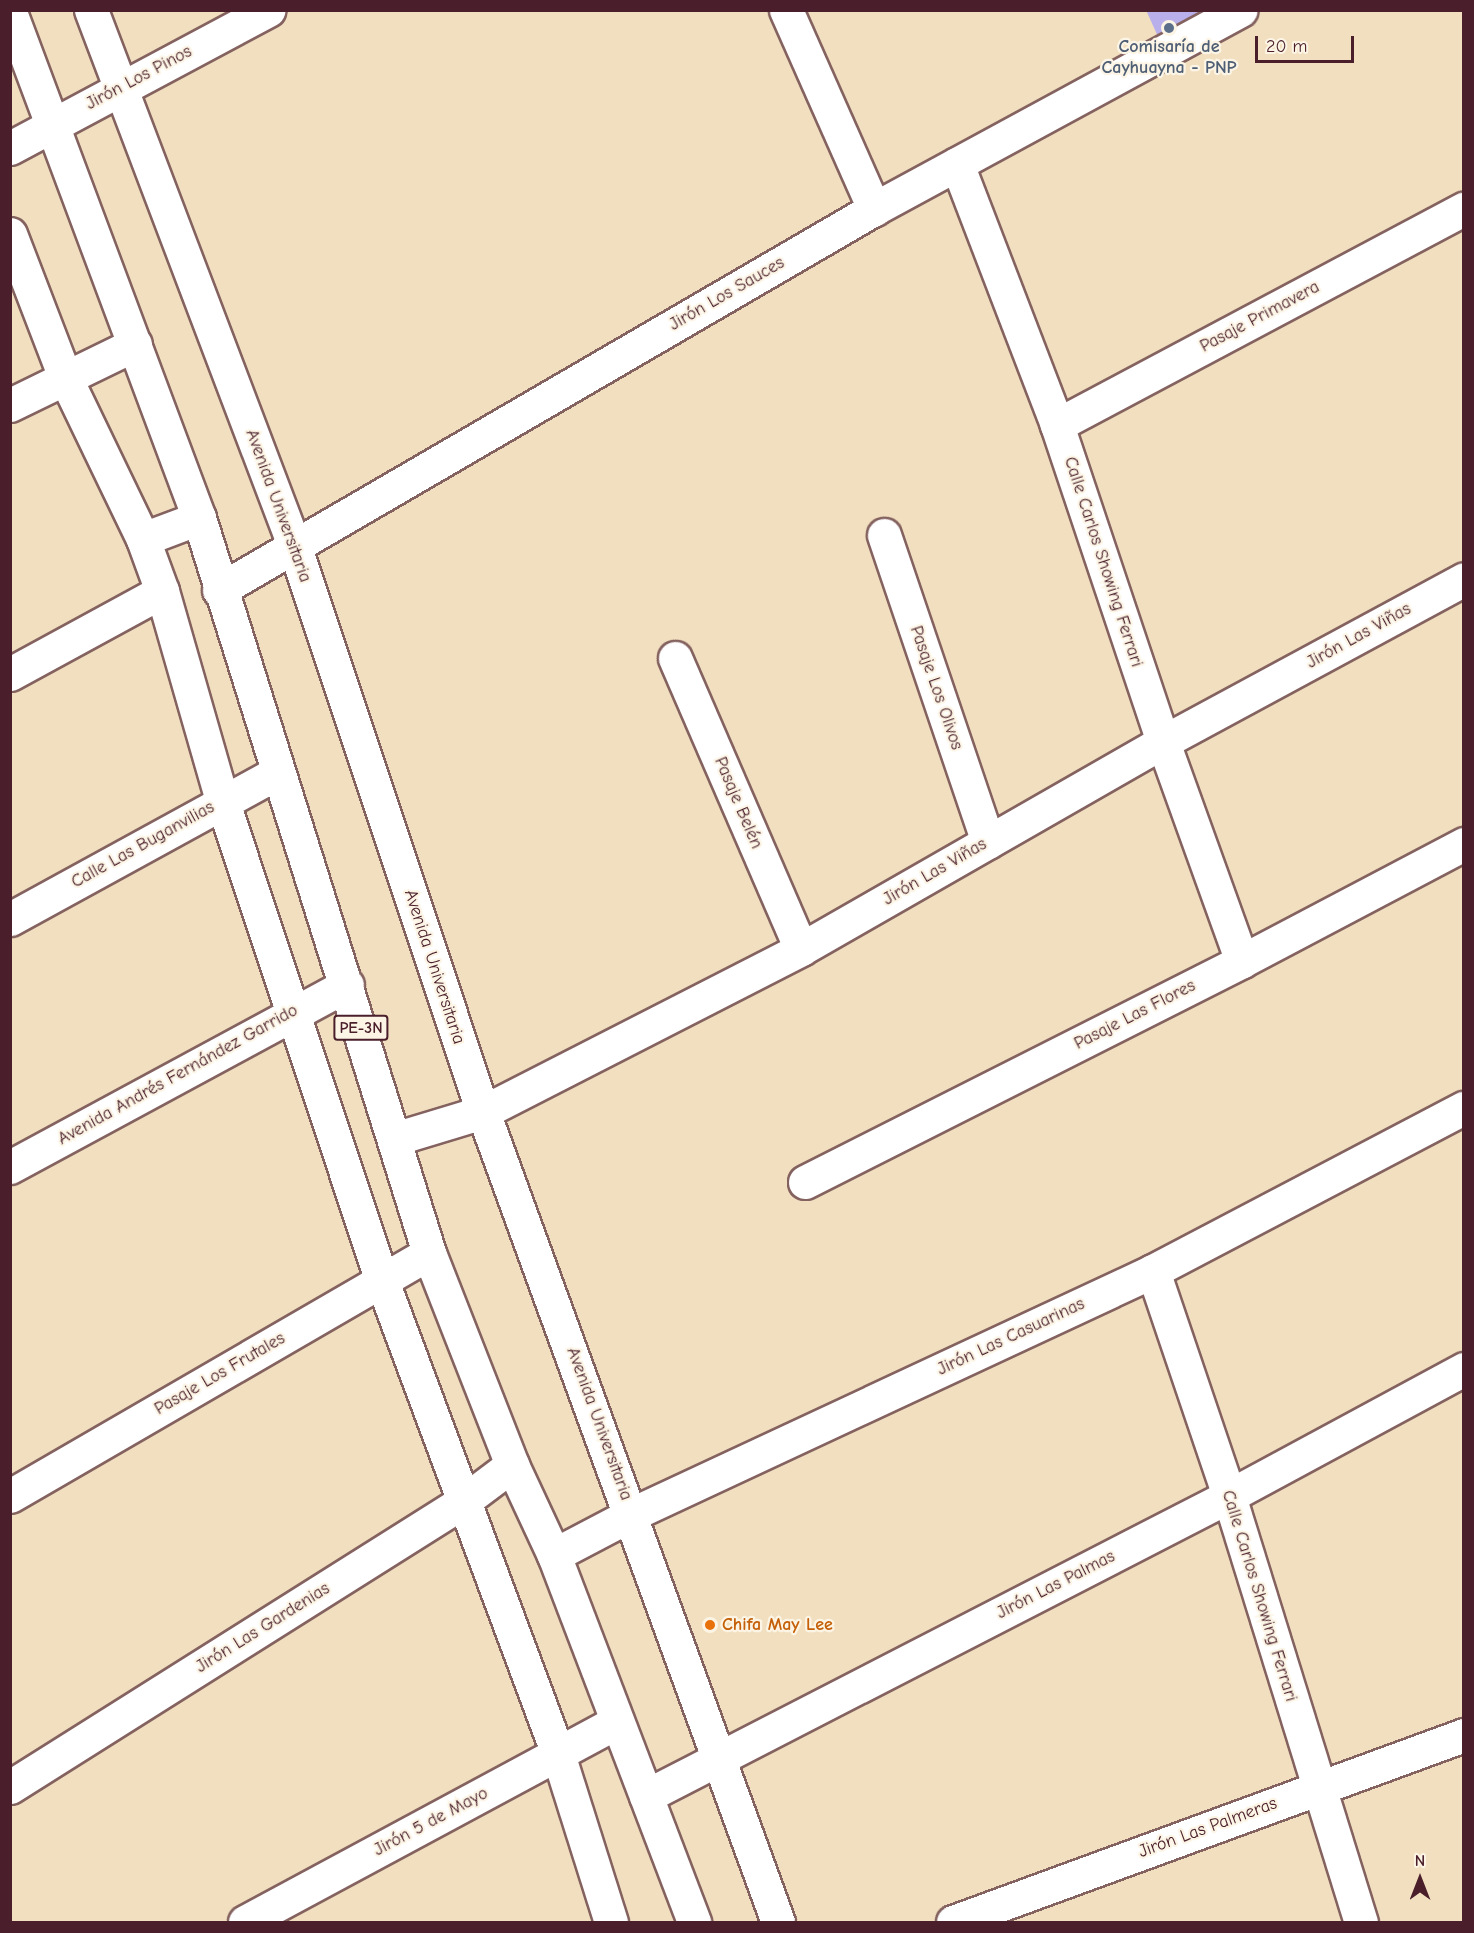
<!DOCTYPE html>
<meta charset="utf-8">
<style>
body{margin:0}
#map{position:relative;width:1474px;height:1933px;overflow:hidden;background:#f1dfc0;font-family:"Comic Neue",sans-serif}
div>[style]{position:absolute}
[style*='--x']{left:calc(var(--x)*1px);top:calc(var(--y)*1px);width:calc(var(--w)*1px);rotate:calc(var(--a)*1deg)}
.building>*{inset:0;background:#b9afea}
.roads{filter:drop-shadow(2px 0 #84625f) drop-shadow(-2px 0 #84625f) drop-shadow(0 2px #84625f) drop-shadow(0 -2px #84625f)}
.minor>*{height:33px;margin:-16.5px;padding:0 16.5px;transform-origin:16.5px;border-radius:16.5px;background:#fff}
.highway>*{height:33px;margin:-16.5px;padding:0 16.5px;transform-origin:16.5px;border-radius:16.5px;background:#fff}
.dots>*{width:16px;height:16px;translate:-50% -50%;box-sizing:border-box;border:3px solid #fcf5e5;border-radius:50%}
span{translate:-50% -50%;white-space:nowrap;text-align:center;line-height:1.15;-webkit-text-stroke:4.5px #fcf5e5;paint-order:stroke}
.shield-label span{padding:2px 4px;background:#fcf5e5;border:2px solid;border-radius:4px;-webkit-text-stroke-width:0}
.shield-label{font-size:16px;color:#4a1f2b;font-weight:700}
.service-label{font-size:18px;color:#4e5e75;font-weight:700}
.street-label{font-size:18px;color:#4a1f2b}
.food-label{font-size:18px;color:#c56008;font-weight:700}
.left{translate:0 -50%;text-align:left}
.frame{position:absolute;inset:0;border:12px solid #4a1f2b;pointer-events:none}
.north{position:absolute;left:1390px;top:1849px;width:60px;height:60px;-webkit-text-stroke:4px #fcf5e5;paint-order:stroke;rotate:0deg;font-size:16px;font-weight:700;line-height:24px;text-align:center;color:#4a1f2b}
.north::after{content:'';display:block;margin:auto;width:21px;height:27px;background:#4a1f2b;clip-path:polygon(50% 0,100% 100%,50% 72%,0 100%)}
.scale{position:absolute;left:1255px;top:36px;width:99px;height:27px;box-sizing:border-box;border:3px solid #4a1f2b;border-top:0;padding-left:8px;font-size:18px;line-height:21px;white-space:nowrap;color:#4a1f2b;-webkit-text-stroke:4px #fcf5e5;paint-order:stroke}
</style>
<div id="map">
<div class="building">
<i style="clip-path:polygon(1146px 10px,1207px 10px,1160px 41px)"></i>
</div>
<div class="roads">
<div class="minor">
<i style="--x:91;--y:10;--w:572;--a:69.22"></i>
<i style="--x:294;--y:545;--w:598;--a:71.57"></i>
<i style="--x:483;--y:1112;--w:862;--a:69.99"></i>
<i style="--x:786;--y:10;--w:218;--a:66.1"></i>
<i style="--x:10;--y:148;--w:293;--a:-28.1"></i>
<i style="--x:957;--y:164;--w:280;--a:69"></i>
<i style="--x:1057;--y:425;--w:334;--a:71.5"></i>
<i style="--x:1163;--y:742;--w:233;--a:70.2"></i>
<i style="--x:10;--y:234;--w:153;--a:69"></i>
<i style="--x:65;--y:377;--w:180;--a:64.3"></i>
<i style="--x:10;--y:405;--w:139;--a:-26"></i>
<i style="--x:1057;--y:425;--w:461;--a:-28"></i>
<i style="--x:884;--y:535;--w:324;--a:71.3"></i>
<i style="--x:219;--y:590;--w:758;--a:-30.19"></i>
<i style="--x:874;--y:209;--w:417;--a:-28.5"></i>
<i style="--x:162;--y:591;--w:217;--a:74"></i>
<i style="--x:222;--y:800;--w:507;--a:71.6"></i>
<i style="--x:382;--y:1281;--w:505;--a:69.59"></i>
<i style="--x:558;--y:1754;--w:176;--a:72.5"></i>
<i style="--x:675;--y:658;--w:317;--a:66.6"></i>
<i style="--x:10;--y:674;--w:173;--a:-28.6"></i>
<i style="--x:162;--y:591;--w:55;--a:-110.1"></i>
<i style="--x:143;--y:539;--w:60;--a:-20.6"></i>
<i style="--x:10;--y:919;--w:304;--a:-28.7"></i>
<i style="--x:394;--y:1139;--w:93;--a:-16.9"></i>
<i style="--x:483;--y:1112;--w:357;--a:-27.1"></i>
<i style="--x:801;--y:949;--w:417;--a:-29.8"></i>
<i style="--x:1163;--y:742;--w:342;--a:-28.4"></i>
<i style="--x:10;--y:1167;--w:383;--a:-28.4"></i>
<i style="--x:805;--y:1182;--w:490;--a:-26.8"></i>
<i style="--x:1242;--y:961;--w:251;--a:-27.8"></i>
<i style="--x:1153;--y:1271;--w:237;--a:71.3"></i>
<i style="--x:1229;--y:1496;--w:446;--a:72.8"></i>
<i style="--x:10;--y:1496;--w:484;--a:-30.1"></i>
<i style="--x:554;--y:1555;--w:88;--a:-27.7"></i>
<i style="--x:632;--y:1514;--w:575;--a:-25"></i>
<i style="--x:1153;--y:1271;--w:351;--a:-27.7"></i>
<i style="--x:10;--y:1787;--w:537;--a:-32.21"></i>
<i style="--x:464;--y:1501;--w:60;--a:-36.9"></i>
<i style="--x:646;--y:1796;--w:656;--a:-27.23"></i>
<i style="--x:1229;--y:1496;--w:267;--a:-28.4"></i>
<i style="--x:245;--y:1922;--w:422;--a:-28.3"></i>
<i style="--x:953;--y:1922;--w:544;--a:-20.1"></i>
</div>
<div class="highway">
<i style="--x:10;--y:12;--w:540;--a:69.52"></i>
<i style="--x:199;--y:518;--w:770;--a:72.62"></i>
<i style="--x:429;--y:1253;--w:228;--a:68.6"></i>
<i style="--x:512;--y:1465;--w:99;--a:65"></i>
<i style="--x:554;--y:1555;--w:393;--a:69.1"></i>
</div>
</div>
<div class="dots">
<i style="left:1169px;top:28px;background:#5c6f8a"></i>
<i style="left:710px;top:1625px;background:#e8710a"></i>
</div>
<div class="shield-label">
<span style="left:361px;top:1028px">PE-3N</span>
</div>
<div class="service-label">
<span style="left:1169px;top:58px">Comisaría de<br>Cayhuayna - PNP</span>
</div>
<div class="street-label">
<span style="left:139px;top:78px;rotate:-28deg">Jirón Los Pinos</span>
<span style="left:727px;top:294px;rotate:-30deg">Jirón Los Sauces</span>
<span style="left:1260px;top:317px;rotate:-28deg">Pasaje Primavera</span>
<span style="left:278px;top:506px;rotate:70deg">Avenida Universitaria</span>
<span style="left:1103px;top:562px;rotate:72deg">Calle Carlos Showing Ferrari</span>
<span style="left:1359px;top:636px;rotate:-29deg">Jirón Las Viñas</span>
<span style="left:936px;top:688px;rotate:71deg">Pasaje Los Olivos</span>
<span style="left:738px;top:803px;rotate:67deg">Pasaje Belén</span>
<span style="left:143px;top:845px;rotate:-29deg">Calle Las Buganvilias</span>
<span style="left:935px;top:872px;rotate:-30deg">Jirón Las Viñas</span>
<span style="left:434px;top:967px;rotate:72deg">Avenida Universitaria</span>
<span style="left:1135px;top:1015px;rotate:-27deg">Pasaje Las Flores</span>
<span style="left:178px;top:1075px;rotate:-29deg">Avenida Andrés Fernández Garrido</span>
<span style="left:1011px;top:1337px;rotate:-25deg">Jirón Las Casuarinas</span>
<span style="left:220px;top:1374px;rotate:-30deg">Pasaje Los Frutales</span>
<span style="left:599px;top:1424px;rotate:70deg">Avenida Universitaria</span>
<span style="left:1056px;top:1585px;rotate:-27deg">Jirón Las Palmas</span>
<span style="left:1259px;top:1596px;rotate:73deg">Calle Carlos Showing Ferrari</span>
<span style="left:263px;top:1628px;rotate:-32deg">Jirón Las Gardenias</span>
<span style="left:431px;top:1822px;rotate:-28deg">Jirón 5 de Mayo</span>
<span style="left:1208px;top:1828px;rotate:-20deg">Jirón Las Palmeras</span>
</div>
<div class="food-label">
<span class="left" style="left:722px;top:1625px">Chifa May Lee</span>
</div>
<div class="frame"></div>
<div class="north">N</div>
<div class="scale">20 m</div>
</div>
